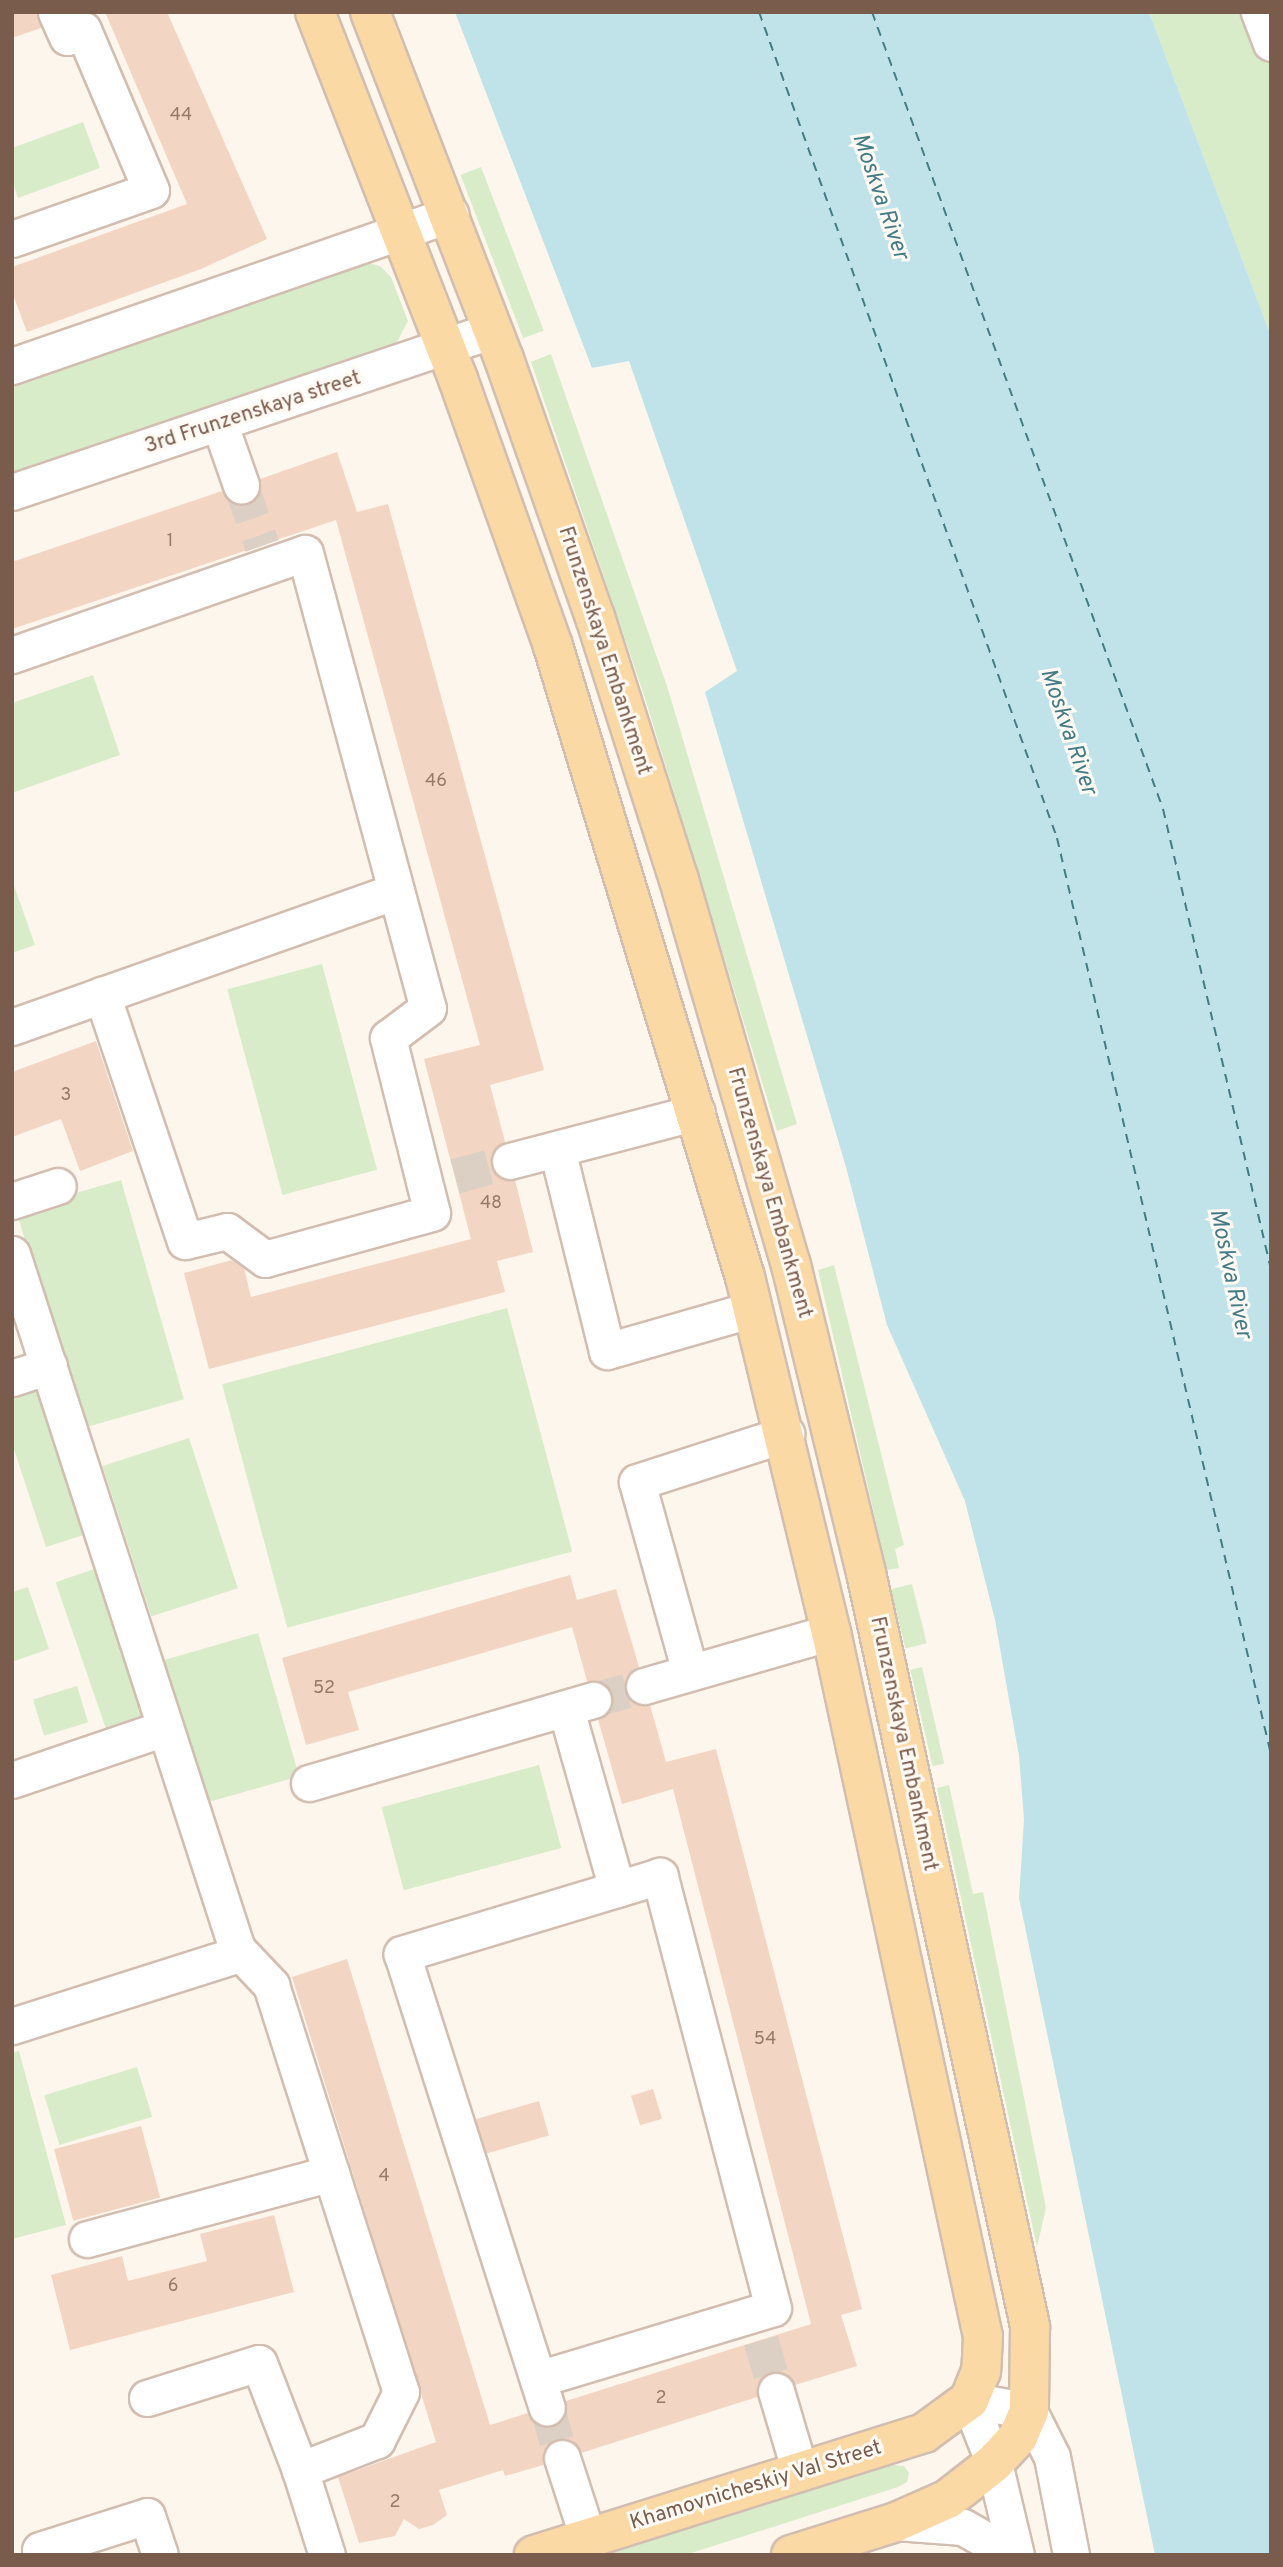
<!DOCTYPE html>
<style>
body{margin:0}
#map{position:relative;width:1283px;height:2567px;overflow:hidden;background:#fdf6ec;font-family:Overpass,sans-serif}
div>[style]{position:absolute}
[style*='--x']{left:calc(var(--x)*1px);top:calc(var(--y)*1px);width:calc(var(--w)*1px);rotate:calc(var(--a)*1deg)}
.green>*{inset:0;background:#d8ecc9;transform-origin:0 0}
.water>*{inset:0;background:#bfe3e8}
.ferry>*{height:2px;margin-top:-1px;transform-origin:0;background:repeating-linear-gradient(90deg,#437c86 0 9px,transparent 0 16px)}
.building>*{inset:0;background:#f3d5c3;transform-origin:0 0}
.minor-tunnel>*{height:35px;margin-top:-17.5px;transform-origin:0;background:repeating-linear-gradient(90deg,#dcd0c4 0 35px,transparent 0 53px)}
.roads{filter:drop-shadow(2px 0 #d1beb0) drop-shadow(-2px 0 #d1beb0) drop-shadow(0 2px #d1beb0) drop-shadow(0 -2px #d1beb0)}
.minor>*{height:35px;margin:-17.5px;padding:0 17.5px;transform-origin:17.5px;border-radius:17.5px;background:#fff}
.major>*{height:38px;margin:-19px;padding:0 19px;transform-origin:19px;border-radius:19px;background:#fbd9a5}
span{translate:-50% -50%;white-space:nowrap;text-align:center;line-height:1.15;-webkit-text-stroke:6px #fffaf3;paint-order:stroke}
.number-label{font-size:18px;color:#987a6a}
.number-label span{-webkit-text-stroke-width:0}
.street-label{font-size:21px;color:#7a5c4d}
.water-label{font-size:23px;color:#437c86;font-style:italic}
.frame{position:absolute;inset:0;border:14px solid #7a5c4d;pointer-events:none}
</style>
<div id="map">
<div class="green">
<i style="clip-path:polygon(1149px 12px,1271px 12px,1271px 336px)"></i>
<i style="clip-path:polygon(83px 122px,100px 168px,18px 198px,12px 180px,12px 148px)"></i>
<i style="left:481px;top:167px;width:175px;height:22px;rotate:69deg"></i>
<i style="clip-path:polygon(368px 263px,380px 266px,391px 277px,408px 321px,396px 344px,384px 352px,12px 474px,12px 382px)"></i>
<i style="clip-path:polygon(551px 354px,668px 689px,797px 1124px,777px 1131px,645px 698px,531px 362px)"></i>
<i style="clip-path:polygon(93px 675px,120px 755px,12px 793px,12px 703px)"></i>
<i style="clip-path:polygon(12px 880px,35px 945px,12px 953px)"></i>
<i style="left:322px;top:964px;width:213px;height:98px;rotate:75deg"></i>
<i style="left:121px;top:1180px;width:228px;height:109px;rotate:74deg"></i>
<i style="clip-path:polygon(834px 1265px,904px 1545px,895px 1549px,899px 1568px,887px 1570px,818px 1270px)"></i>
<i style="left:507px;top:1308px;width:252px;height:295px;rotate:75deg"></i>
<i style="clip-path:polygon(43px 1385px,90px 1533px,46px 1547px,12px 1443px,12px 1395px)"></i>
<i style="left:189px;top:1438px;width:158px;height:91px;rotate:72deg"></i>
<i style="left:100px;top:1567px;width:154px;height:47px;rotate:71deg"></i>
<i style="left:912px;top:1584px;width:61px;height:22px;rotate:76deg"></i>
<i style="clip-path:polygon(28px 1587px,49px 1649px,12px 1662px,12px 1592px)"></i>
<i style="left:258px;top:1633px;width:149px;height:103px;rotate:74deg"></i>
<i style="left:922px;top:1667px;width:99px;height:12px;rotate:77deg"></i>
<i style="left:77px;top:1686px;width:38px;height:46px;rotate:73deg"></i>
<i style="left:539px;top:1765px;width:86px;height:163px;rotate:75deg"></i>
<i style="clip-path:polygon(949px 1785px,973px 1894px,983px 1892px,1046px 2208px,1037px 2247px,937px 1788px)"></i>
<i style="clip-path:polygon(19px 2051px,66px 2225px,12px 2239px,12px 2053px)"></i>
<i style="left:137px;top:2067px;width:52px;height:97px;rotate:73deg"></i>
<i style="clip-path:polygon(892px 2465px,904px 2466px,909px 2473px,907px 2482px,898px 2487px,685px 2555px,602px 2555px)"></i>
</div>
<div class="water">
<i style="clip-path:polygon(455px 12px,1149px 12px,1271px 336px,1271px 2555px,1155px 2555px,1019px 1898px,1024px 1819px,1019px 1756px,995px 1620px,965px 1501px,887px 1325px,846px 1167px,705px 692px,737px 671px,629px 361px,592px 368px)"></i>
</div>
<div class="ferry">
<i style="--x:759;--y:12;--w:878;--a:70.16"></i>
<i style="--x:1057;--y:838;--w:942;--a:76.86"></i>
<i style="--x:872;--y:12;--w:848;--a:69.94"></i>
<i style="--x:1163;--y:809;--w:474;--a:76.8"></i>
</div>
<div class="building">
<i style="clip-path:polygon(12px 12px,36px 12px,41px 28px,12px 38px)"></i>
<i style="clip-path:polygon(105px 12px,167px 12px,267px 239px,201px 269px,27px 332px,12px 292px,12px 267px,187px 204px)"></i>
<i style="clip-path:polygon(337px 452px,357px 512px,388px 504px,544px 1070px,490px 1085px,505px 1142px,491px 1155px,491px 1167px,504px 1180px,515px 1180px,533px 1252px,497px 1261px,505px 1292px,209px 1369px,184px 1273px,232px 1260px,244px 1268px,251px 1297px,471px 1239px,424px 1059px,480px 1045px,336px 520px,12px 629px,12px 562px,222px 491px,228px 501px,247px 504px,257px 498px,260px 479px)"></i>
<i style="clip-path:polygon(96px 1041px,133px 1151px,80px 1171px,61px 1119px,12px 1137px,12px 1072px)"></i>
<i style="clip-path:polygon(570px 1575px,577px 1600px,616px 1589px,639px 1667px,629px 1673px,625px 1691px,631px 1701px,650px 1705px,666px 1762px,716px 1749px,862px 2309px,841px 2315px,857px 2366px,795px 2385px,781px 2372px,770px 2372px,757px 2386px,757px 2397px,581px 2453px,567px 2439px,555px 2439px,543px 2453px,543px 2465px,505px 2476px,503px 2470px,439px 2490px,447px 2515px,433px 2525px,419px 2529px,404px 2519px,395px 2536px,359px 2543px,338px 2477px,436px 2442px,292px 1977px,347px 1959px,490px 2425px,528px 2413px,534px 2422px,552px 2426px,562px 2420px,566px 2401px,811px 2324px,673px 1789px,622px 1804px,598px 1719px,608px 1713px,612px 1695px,606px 1685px,587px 1681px,572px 1627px,348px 1692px,359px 1730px,306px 1745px,282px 1658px)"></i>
<i style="left:653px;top:2089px;width:31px;height:23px;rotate:73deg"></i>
<i style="left:539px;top:2101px;width:36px;height:66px;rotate:74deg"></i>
<i style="left:141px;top:2126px;width:74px;height:90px;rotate:75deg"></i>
<i style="clip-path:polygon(274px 2215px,294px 2292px,70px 2350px,51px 2275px,122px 2256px,128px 2281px,207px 2261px,200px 2234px)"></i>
</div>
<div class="minor-tunnel">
<i style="--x:241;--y:485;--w:64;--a:70.7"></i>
<i style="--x:455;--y:1176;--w:57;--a:-15.3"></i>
<i style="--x:593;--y:1700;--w:53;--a:-15.4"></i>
<i style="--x:761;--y:2340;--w:53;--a:73.6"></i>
<i style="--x:547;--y:2407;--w:53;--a:73.6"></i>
</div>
<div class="roads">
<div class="minor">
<i style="--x:1259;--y:12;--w:33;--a:69"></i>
<i style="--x:12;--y:239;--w:147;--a:-19.4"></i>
<i style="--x:151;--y:190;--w:174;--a:-113"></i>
<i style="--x:83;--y:30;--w:17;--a:156"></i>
<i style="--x:67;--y:37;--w:27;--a:-114"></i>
<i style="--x:12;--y:366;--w:464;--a:-19.1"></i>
<i style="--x:220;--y:425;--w:64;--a:70.7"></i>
<i style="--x:12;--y:492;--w:508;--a:-18.61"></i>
<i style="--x:12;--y:655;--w:310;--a:-19.2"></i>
<i style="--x:305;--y:553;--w:471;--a:74.9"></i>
<i style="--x:428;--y:1008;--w:50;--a:143.1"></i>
<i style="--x:388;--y:1038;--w:180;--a:75.9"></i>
<i style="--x:432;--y:1213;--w:173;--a:164.6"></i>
<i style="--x:265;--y:1259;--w:47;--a:-143.6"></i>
<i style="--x:227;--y:1231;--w:43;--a:166.6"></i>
<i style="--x:185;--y:1241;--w:260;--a:-108.6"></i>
<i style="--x:12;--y:1027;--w:407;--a:-19.5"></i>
<i style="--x:557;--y:1149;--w:208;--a:76.1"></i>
<i style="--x:607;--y:1351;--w:152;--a:-16"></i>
<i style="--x:510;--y:1161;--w:193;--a:-14.7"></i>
<i style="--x:12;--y:1201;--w:48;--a:-18.1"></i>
<i style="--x:12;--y:1254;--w:731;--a:72.06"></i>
<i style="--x:237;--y:1949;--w:50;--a:46.6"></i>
<i style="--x:271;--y:1985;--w:427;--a:72.3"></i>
<i style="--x:401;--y:2392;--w:54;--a:116.6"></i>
<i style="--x:377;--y:2440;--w:83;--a:158.7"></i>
<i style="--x:300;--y:2470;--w:89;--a:72.4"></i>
<i style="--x:12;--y:1378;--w:39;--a:-18"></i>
<i style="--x:690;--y:1672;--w:197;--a:-105.6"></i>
<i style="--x:637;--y:1482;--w:157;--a:-17.9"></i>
<i style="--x:644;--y:1686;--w:195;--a:-16.1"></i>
<i style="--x:566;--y:1709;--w:187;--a:74.2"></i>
<i style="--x:12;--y:1780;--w:162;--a:-18.8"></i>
<i style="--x:309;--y:1783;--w:296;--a:-16.3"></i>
<i style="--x:12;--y:2026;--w:238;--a:-17.6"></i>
<i style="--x:87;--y:2239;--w:253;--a:-15.1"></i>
<i style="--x:538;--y:2379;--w:245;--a:-16.8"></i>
<i style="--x:773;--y:2308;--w:447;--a:-104.7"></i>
<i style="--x:660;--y:1876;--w:270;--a:163.2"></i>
<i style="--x:402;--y:1954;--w:476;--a:72.3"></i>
<i style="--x:776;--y:2391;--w:84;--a:73.5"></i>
<i style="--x:147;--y:2398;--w:117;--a:-17.4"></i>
<i style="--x:259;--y:2363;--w:115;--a:69"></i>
<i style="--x:969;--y:2400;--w:61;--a:10.4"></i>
<i style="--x:1029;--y:2411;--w:51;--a:63.4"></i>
<i style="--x:1052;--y:2457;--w:100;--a:79"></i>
<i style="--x:969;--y:2400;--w:68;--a:68.4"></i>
<i style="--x:994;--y:2463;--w:95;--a:76.6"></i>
<i style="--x:562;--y:2458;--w:84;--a:72"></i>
<i style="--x:896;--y:2522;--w:67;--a:4.3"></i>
<i style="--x:963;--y:2527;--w:40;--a:29.7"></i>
<i style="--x:998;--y:2547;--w:9;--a:58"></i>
<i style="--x:40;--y:2550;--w:112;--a:-17.6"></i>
<i style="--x:147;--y:2516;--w:41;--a:71.6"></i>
</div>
<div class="major">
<i style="--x:315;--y:12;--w:394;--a:68.7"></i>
<i style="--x:458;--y:379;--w:283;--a:70.4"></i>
<i style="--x:553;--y:646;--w:660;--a:73.08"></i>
<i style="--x:745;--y:1277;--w:365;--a:76.4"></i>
<i style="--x:831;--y:1632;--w:721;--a:77.83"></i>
<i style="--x:983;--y:2337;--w:34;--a:93"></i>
<i style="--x:981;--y:2371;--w:31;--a:112"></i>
<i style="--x:969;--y:2400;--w:56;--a:143.7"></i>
<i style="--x:924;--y:2433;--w:409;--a:162.6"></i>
<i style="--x:370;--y:12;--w:372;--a:68.9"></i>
<i style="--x:504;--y:359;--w:274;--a:70.6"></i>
<i style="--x:595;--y:617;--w:276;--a:72.3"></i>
<i style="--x:679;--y:880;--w:401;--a:73.8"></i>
<i style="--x:791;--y:1265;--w:317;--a:76.3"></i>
<i style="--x:866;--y:1573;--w:771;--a:77.71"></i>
<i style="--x:1030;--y:2326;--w:85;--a:90.7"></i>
<i style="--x:1029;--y:2411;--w:28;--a:113"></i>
<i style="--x:1018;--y:2437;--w:35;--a:133"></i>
<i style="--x:994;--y:2463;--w:58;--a:142"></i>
<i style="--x:948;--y:2499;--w:57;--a:156.1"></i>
<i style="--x:896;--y:2522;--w:110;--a:162.6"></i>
</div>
</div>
<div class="number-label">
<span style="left:181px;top:116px">44</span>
<span style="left:170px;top:542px">1</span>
<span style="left:436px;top:782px">46</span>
<span style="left:66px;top:1096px">3</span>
<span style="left:491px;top:1204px">48</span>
<span style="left:324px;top:1689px">52</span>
<span style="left:765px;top:2040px">54</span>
<span style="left:384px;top:2177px">4</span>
<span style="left:173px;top:2287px">6</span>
<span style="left:661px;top:2399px">2</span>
<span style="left:395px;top:2503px">2</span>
</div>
<div class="street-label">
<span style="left:253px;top:413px;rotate:-18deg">3rd Frunzenskaya street</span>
<span style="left:604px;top:651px;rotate:72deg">Frunzenskaya Embankment</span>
<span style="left:769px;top:1193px;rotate:74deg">Frunzenskaya Embankment</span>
<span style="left:903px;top:1744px;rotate:78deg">Frunzenskaya Embankment</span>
<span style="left:756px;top:2486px;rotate:-17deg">Khamovnicheskiy Val Street</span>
</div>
<div class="water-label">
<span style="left:879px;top:197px;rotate:71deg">Moskva River</span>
<span style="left:1067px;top:732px;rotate:71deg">Moskva River</span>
<span style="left:1229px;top:1274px;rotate:78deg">Moskva River</span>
</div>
<div class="frame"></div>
</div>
